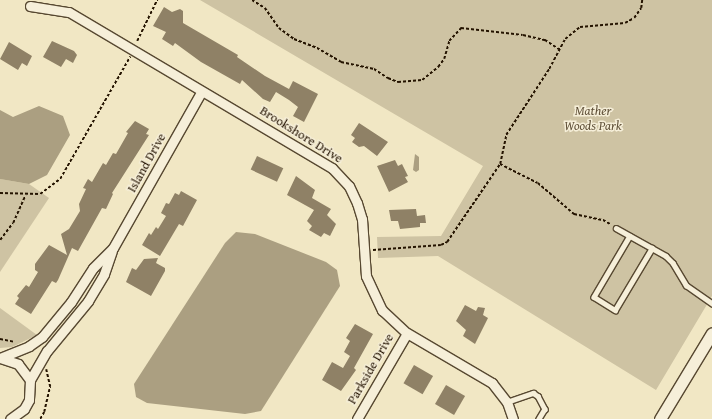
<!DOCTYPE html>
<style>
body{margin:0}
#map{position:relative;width:712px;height:419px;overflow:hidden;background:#f1e7c4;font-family:"Gentium Book Plus",serif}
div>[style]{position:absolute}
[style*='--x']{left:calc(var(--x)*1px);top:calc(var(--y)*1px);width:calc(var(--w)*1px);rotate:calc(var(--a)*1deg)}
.green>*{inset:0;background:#cec3a3}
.water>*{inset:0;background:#ab9f81}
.building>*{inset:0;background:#8f8166;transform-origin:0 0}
.path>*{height:1.5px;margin-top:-0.75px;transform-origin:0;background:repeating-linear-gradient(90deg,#241300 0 3px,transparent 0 5px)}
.roads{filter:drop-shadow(1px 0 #574831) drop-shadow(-1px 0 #574831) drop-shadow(0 1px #574831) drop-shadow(0 -1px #574831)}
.service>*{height:4.5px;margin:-2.25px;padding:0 2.25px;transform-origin:2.25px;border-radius:2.25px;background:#f6efd9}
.minor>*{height:9px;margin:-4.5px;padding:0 4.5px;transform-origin:4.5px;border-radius:4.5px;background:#f6efd9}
.tertiary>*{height:11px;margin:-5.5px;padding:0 5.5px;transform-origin:5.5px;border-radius:5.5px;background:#f6efd9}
span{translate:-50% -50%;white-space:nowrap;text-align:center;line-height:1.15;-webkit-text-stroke:3px #f6efd9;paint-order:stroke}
.park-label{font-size:13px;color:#605139;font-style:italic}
.street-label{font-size:13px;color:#241300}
</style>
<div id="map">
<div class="green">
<i style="clip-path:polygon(200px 0,712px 0,712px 296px,656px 390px,438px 256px,378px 258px,377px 237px,441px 236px,483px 166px)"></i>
<i style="clip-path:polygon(0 179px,29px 184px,49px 198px,0 272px)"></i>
<i style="clip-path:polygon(0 308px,37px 335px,12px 347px,0 348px)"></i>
</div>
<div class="water">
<i style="clip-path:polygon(39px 106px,63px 116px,70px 135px,47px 175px,29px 184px,0 179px,0 110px,13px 117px)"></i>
<i style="clip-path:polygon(415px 154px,419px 157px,419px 170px,416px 172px,413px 170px)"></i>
<i style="clip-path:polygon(236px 232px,255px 234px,326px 262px,337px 270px,340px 286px,261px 411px,245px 414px,147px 403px,136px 397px,134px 384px,225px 243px)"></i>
</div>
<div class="building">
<i style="clip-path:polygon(164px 7px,172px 12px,180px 9px,183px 11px,183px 23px,238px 55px,237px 57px,265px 76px,289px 89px,293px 81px,318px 94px,304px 122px,293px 116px,298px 107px,289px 100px,276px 92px,270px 102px,263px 99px,242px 80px,240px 84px,201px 62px,175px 43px,173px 46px,162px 39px,166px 32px,153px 26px)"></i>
<i style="clip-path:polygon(52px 41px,74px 51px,77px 55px,73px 63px,66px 59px,61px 67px,43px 57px)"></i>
<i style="clip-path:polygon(9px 42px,32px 56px,27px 66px,22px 63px,18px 70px,0 59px)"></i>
<i style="clip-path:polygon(135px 121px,149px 129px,146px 134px,149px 135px,112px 193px,113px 194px,106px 209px,102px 208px,78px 251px,72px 248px,58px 280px,56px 283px,52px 281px,31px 314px,15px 304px,19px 298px,17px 296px,26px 285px,29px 287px,38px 272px,35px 270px,35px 264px,49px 245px,67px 255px,61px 234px,69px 229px,80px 211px,79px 204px,86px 189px,83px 188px,88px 179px,92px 182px,103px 163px,106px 165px,113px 153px,116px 154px,128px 133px,126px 132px)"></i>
<i style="clip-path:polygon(359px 123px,388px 142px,377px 156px,364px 146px,359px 147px,352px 142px,355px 138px,351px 135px)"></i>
<i style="left:257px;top:156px;width:29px;height:15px;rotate:25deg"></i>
<i style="clip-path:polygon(395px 160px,398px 166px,402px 164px,408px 176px,405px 177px,408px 182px,389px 192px,377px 166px)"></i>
<i style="clip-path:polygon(296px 176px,315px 190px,312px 198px,331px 209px,327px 215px,336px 224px,330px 236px,324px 233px,321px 237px,309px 230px,312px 226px,307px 221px,314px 210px,287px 195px)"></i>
<i style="clip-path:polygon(181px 191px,197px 200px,183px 226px,179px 224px,160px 256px,142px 245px,149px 233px,151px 235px,156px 227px,158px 229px,166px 216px,161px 213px,166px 203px,169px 204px,175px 193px,179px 195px)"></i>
<i style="clip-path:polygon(416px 209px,417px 216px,425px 215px,426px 223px,420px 223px,420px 227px,400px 229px,398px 221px,391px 221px,389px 210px)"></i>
<i style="clip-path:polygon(158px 258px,156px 263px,165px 268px,165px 271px,151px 296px,126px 282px,132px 268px,136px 270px,144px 259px)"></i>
<i style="clip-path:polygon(465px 305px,476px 311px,478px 307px,485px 308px,483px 315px,488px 318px,475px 344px,463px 336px,466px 330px,456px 321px)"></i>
<i style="clip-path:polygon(355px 324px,373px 334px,354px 368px,356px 370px,341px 391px,322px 380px,332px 362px,343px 368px,350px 356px,344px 352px,350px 341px,346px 338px)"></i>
<i style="left:414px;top:365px;width:22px;height:21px;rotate:30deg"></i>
<i style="left:446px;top:385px;width:22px;height:22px;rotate:30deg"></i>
</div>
<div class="path">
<i style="--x:252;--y:0;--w:15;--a:32"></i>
<i style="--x:265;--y:8;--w:24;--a:55"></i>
<i style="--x:279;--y:28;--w:19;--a:36"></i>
<i style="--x:294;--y:39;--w:25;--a:21"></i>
<i style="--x:317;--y:48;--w:28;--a:30"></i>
<i style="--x:341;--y:62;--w:34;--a:12"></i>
<i style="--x:374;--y:69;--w:17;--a:33"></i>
<i style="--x:388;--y:78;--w:11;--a:22"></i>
<i style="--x:398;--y:82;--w:24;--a:-5"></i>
<i style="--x:422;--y:80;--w:21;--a:-39"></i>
<i style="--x:438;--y:67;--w:10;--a:-53"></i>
<i style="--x:444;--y:59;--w:19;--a:-74"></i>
<i style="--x:449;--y:41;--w:18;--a:-47"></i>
<i style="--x:461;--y:28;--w:62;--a:6.4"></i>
<i style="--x:523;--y:35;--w:23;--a:13"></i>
<i style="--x:545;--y:40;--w:17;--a:33"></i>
<i style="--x:137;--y:41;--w:46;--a:-64"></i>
<i style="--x:500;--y:164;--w:42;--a:26.6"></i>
<i style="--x:538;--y:183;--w:48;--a:40.7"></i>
<i style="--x:574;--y:214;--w:30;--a:12"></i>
<i style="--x:603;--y:220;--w:8;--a:30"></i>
<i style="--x:0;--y:193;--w:40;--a:1.4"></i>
<i style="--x:40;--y:194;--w:25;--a:-37"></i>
<i style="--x:60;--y:179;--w:141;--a:-60.2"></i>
<i style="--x:0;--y:240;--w:21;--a:-53"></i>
<i style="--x:13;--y:223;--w:30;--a:-66"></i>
<i style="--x:373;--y:250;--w:68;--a:-4.2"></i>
<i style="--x:441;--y:245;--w:7;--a:-27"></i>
<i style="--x:447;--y:242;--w:94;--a:-55.8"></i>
<i style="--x:500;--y:164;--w:30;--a:-78"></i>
<i style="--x:506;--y:135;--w:79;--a:-56.9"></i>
<i style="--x:549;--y:69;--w:34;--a:-62"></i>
<i style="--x:565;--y:39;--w:19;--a:-39"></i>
<i style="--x:580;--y:27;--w:45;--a:-5.1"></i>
<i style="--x:625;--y:23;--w:10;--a:-29"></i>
<i style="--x:634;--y:18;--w:12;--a:-55"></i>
<i style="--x:641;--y:8;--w:8;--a:-83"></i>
<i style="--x:0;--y:339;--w:15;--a:11"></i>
<i style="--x:40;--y:419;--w:8;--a:-60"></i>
<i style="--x:44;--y:412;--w:26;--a:-77"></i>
<i style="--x:50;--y:387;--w:18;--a:-103"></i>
</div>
<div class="roads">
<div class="service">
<i style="--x:616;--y:228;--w:57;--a:29.2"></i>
<i style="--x:666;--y:256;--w:10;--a:45"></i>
<i style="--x:673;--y:263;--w:26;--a:59"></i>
<i style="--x:686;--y:285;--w:32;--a:35"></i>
<i style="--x:630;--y:236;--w:71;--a:120.5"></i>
<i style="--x:594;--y:297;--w:25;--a:32"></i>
<i style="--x:615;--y:310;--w:72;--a:-59.2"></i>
<i style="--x:507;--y:402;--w:28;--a:-19"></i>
<i style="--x:533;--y:393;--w:6;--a:31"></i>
<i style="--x:538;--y:396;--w:15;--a:62"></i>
<i style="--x:545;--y:409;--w:12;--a:121"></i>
</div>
<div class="minor">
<i style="--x:30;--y:6;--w:39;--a:9"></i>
<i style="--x:69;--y:12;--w:306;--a:30.7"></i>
<i style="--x:332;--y:168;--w:25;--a:47"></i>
<i style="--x:349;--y:186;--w:19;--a:65"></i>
<i style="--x:357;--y:203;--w:17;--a:73"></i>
<i style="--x:362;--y:219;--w:57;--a:86"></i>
<i style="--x:366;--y:276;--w:38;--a:65"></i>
<i style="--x:382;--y:310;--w:34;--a:43"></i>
<i style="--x:407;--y:333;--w:99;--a:30.5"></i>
<i style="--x:492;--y:383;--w:24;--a:52"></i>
<i style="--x:507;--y:402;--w:18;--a:71"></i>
<i style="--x:0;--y:358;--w:31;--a:-22"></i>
<i style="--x:29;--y:346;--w:16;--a:-35"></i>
<i style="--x:42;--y:337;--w:45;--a:-50.4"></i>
<i style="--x:71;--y:302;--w:40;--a:-57.1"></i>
<i style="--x:93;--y:268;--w:28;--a:-45"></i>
<i style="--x:113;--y:248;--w:180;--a:-60.5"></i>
<i style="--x:0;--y:358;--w:19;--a:18"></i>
<i style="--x:18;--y:364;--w:20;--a:53"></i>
<i style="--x:30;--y:380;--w:20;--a:93"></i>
<i style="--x:29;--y:400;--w:10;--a:119"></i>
<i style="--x:24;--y:409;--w:17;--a:144"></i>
<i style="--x:30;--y:380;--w:34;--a:-60"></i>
<i style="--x:47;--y:351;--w:65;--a:-50.6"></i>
<i style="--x:88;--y:301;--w:31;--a:-59"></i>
<i style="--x:104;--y:274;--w:24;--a:-71"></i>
<i style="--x:357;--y:419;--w:99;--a:-59.8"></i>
</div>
<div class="tertiary">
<i style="--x:660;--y:419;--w:100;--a:-58.8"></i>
</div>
</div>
<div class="park-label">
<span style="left:593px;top:119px">Mather<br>Woods Park</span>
</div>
<div class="street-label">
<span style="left:301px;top:135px;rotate:32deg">Brookshore Drive</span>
<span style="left:147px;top:163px;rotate:-61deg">Island Drive</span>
<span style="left:371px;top:369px;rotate:-60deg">Parkside Drive</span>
</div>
</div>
